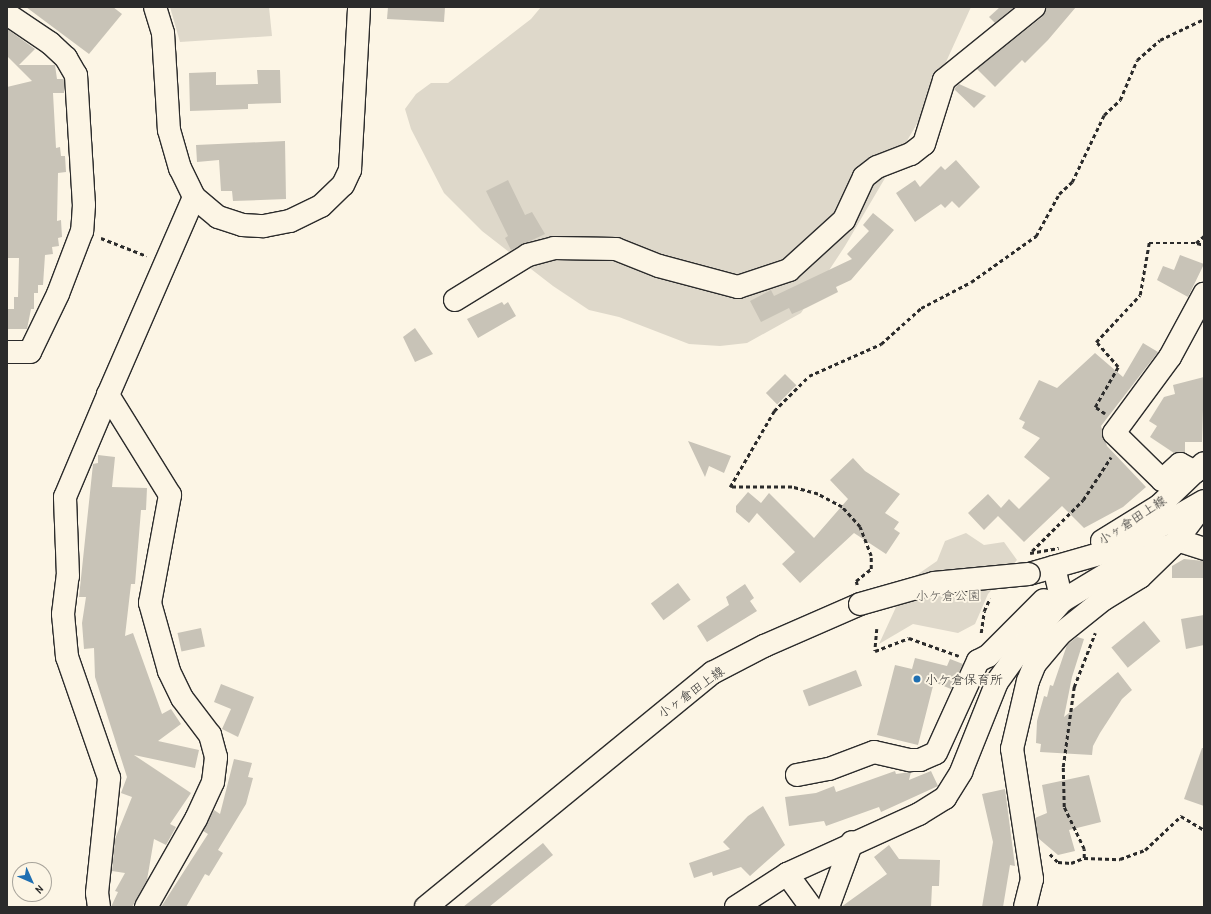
<!DOCTYPE html>
<meta charset="utf-8">
<style>
body{margin:0}
#map{position:relative;width:1211px;height:914px;overflow:hidden;background:#fcf5e5;font-family:"Patrick Hand","Klee One",sans-serif}
div>[style]{position:absolute}
[style*='--x']{left:calc(var(--x)*1px);top:calc(var(--y)*1px);width:calc(var(--w)*1px);rotate:calc(var(--a)*1deg)}
.green>*{inset:0;background:#ded8ca}
.building>*{inset:0;background:#c8c3b7;transform-origin:0 0}
.path>*{height:2.5px;margin-top:-1.25px;transform-origin:0;background:repeating-linear-gradient(90deg,#2b2b2b 0 4px,transparent 0 7px)}
.roads{filter:drop-shadow(1px 0 #2b2b2b) drop-shadow(-1px 0 #2b2b2b) drop-shadow(0 1px #2b2b2b) drop-shadow(0 -1px #2b2b2b)}
.minor>*{height:22px;margin:-11px;padding:0 11px;transform-origin:11px;border-radius:11px;background:#fcf5e5}
.major>*{height:22px;margin:-11px;padding:0 11px;transform-origin:11px;border-radius:11px;background:#fcf5e5}
.path-bridge>*{height:2.5px;margin-top:-1.25px;transform-origin:0;background:repeating-linear-gradient(90deg,#2b2b2b 0 4px,transparent 0 7px)}
.bridges{filter:drop-shadow(1px 0 #2b2b2b) drop-shadow(-1px 0 #2b2b2b) drop-shadow(0 1px #2b2b2b) drop-shadow(0 -1px #2b2b2b)}
.major-bridge>*{height:22px;margin:-11px;padding:0 11px;transform-origin:11px;border-radius:11px;background:#fcf5e5}
.dots>*{width:11px;height:11px;translate:-50% -50%;box-sizing:border-box;border:2px solid #fcf5e5;border-radius:50%}
span{translate:-50% -50%;white-space:nowrap;text-align:center;line-height:1.15;-webkit-text-stroke:4px #fcf5e5;paint-order:stroke}
.street-label{font-size:13px;color:#2b2b2b}
.park-label{font-size:13px;color:#585653}
.poi-label{font-size:13px;color:#2b2b2b}
.left{translate:0 -50%;text-align:left}
.frame{position:absolute;inset:0;border:8px solid #2b2b2b;pointer-events:none}
.north{position:absolute;left:12px;top:862px;width:40px;height:40px;box-sizing:border-box;background:#fcf5e5;border:1px solid #a8a49b;border-radius:50%;rotate:135deg;font-size:11px;font-weight:700;line-height:16px;text-align:center;color:#2b2b2b}
.north::after{content:'';display:block;margin:auto;width:14px;height:18px;background:#1f6fb2;clip-path:polygon(50% 0,100% 100%,50% 72%,0 100%)}
</style>
<div id="map">
<div class="green">
<i style="clip-path:polygon(170px 7px,269px 7px,272px 36px,180px 42px)"></i>
<i style="clip-path:polygon(541px 7px,971px 7px,921px 117px,845px 246px,801px 313px,747px 343px,720px 346px,689px 344px,619px 317px,589px 310px,553px 286px,482px 231px,444px 193px,411px 129px,405px 109px,416px 94px,431px 83px,448px 83px,531px 19px)"></i>
<i style="clip-path:polygon(966px 533px,984px 545px,1004px 542px,1017px 560px,988px 594px,975px 624px,958px 633px,913px 624px,879px 644px,908px 581px,937px 561px,945px 541px)"></i>
</div>
<div class="building">
<i style="clip-path:polygon(26px 7px,113px 7px,122px 14px,89px 54px)"></i>
<i style="clip-path:polygon(388px 7px,445px 7px,444px 22px,387px 19px)"></i>
<i style="clip-path:polygon(1000px 7px,1014px 7px,995px 23px,989px 17px)"></i>
<i style="clip-path:polygon(1046px 7px,1076px 7px,1048px 40px,1025px 63px,1022px 60px,995px 87px,977px 69px,1042px 17px)"></i>
<i style="clip-path:polygon(7px 29px,35px 49px,19px 65px,55px 65px,57px 79px,64px 79px,64px 93px,53px 93px,56px 148px,60px 147px,61px 156px,65px 156px,66px 172px,58px 173px,57px 221px,61px 220px,62px 237px,58px 238px,59px 246px,52px 247px,53px 254px,45px 255px,43px 285px,38px 285px,38px 293px,34px 293px,34px 309px,31px 309px,27px 329px,8px 329px,8px 309px,14px 309px,14px 297px,18px 297px,19px 258px,7px 258px,7px 87px,32px 81px,7px 56px)"></i>
<i style="clip-path:polygon(257px 70px,280px 70px,281px 103px,248px 104px,248px 109px,190px 111px,189px 73px,216px 72px,216px 85px,258px 84px)"></i>
<i style="clip-path:polygon(959px 84px,986px 96px,974px 108px,954px 89px)"></i>
<i style="clip-path:polygon(285px 141px,286px 199px,233px 201px,232px 191px,221px 191px,219px 160px,197px 162px,196px 145px)"></i>
<i style="clip-path:polygon(956px 160px,980px 187px,959px 208px,952px 201px,945px 208px,941px 204px,915px 222px,896px 193px,915px 180px,920px 187px,941px 166px,945px 170px)"></i>
<i style="clip-path:polygon(508px 180px,525px 215px,532px 212px,545px 234px,511px 250px,505px 238px,508px 236px,486px 191px)"></i>
<i style="clip-path:polygon(873px 213px,894px 230px,851px 280px,836px 287px,838px 292px,806px 308px,792px 314px,789px 308px,761px 322px,750px 301px,771px 290px,774px 296px,852px 259px,847px 254px,869px 231px,863px 225px)"></i>
<i style="clip-path:polygon(1180px 255px,1204px 264px,1188px 297px,1157px 280px,1163px 266px,1174px 270px)"></i>
<i style="clip-path:polygon(502px 302px,504px 305px,508px 302px,516px 316px,478px 338px,467px 319px)"></i>
<i style="clip-path:polygon(415px 328px,433px 354px,415px 362px,403px 337px)"></i>
<i style="clip-path:polygon(1143px 343px,1158px 352px,1101px 426px,1107px 446px,1146px 487px,1123px 507px,1084px 528px,1062px 506px,1024px 542px,998px 516px,984px 530px,968px 513px,988px 494px,1001px 508px,1009px 499px,1019px 509px,1050px 478px,1024px 457px,1040px 438px,1022px 428px,1025px 422px,1019px 419px,1039px 380px,1057px 388px,1095px 353px,1123px 377px)"></i>
<i style="left:785px;top:374px;width:16px;height:27px;rotate:45deg"></i>
<i style="clip-path:polygon(1204px 377px,1202px 442px,1185px 442px,1185px 453px,1174px 453px,1150px 437px,1157px 426px,1149px 421px,1164px 397px,1175px 394px,1173px 385px)"></i>
<i style="clip-path:polygon(688px 441px,731px 456px,724px 473px,709px 466px,705px 477px)"></i>
<i style="clip-path:polygon(98px 455px,115px 457px,112px 487px,147px 488px,146px 510px,141px 510px,135px 584px,131px 584px,125px 636px,133px 633px,162px 714px,171px 709px,181px 724px,158px 741px,199px 750px,195px 768px,134px 755px,191px 793px,170px 824px,176px 827px,166px 845px,154px 839px,147px 880px,132px 907px,111px 907px,118px 892px,115px 891px,125px 873px,112px 871px,115px 839px,132px 797px,121px 793px,127px 777px,95px 677px,94px 648px,84px 649px,82px 623px,86px 597px,79px 597px,93px 464px,98px 463px)"></i>
<i style="clip-path:polygon(853px 458px,865px 471px,900px 494px,885px 513px,899px 522px,894px 529px,900px 533px,886px 554px,854px 533px,800px 583px,782px 564px,795px 552px,757px 513px,749px 523px,736px 512px,736px 506px,748px 492px,761px 503px,769px 493px,814px 538px,848px 499px,830px 480px)"></i>
<i style="clip-path:polygon(1184px 559px,1204px 561px,1204px 578px,1172px 578px,1172px 566px)"></i>
<i style="left:678px;top:583px;width:21px;height:34px;rotate:53deg"></i>
<i style="clip-path:polygon(745px 584px,754px 598px,750px 601px,757px 611px,707px 642px,697px 626px,729px 605px,726px 597px)"></i>
<i style="clip-path:polygon(1204px 615px,1204px 645px,1186px 649px,1181px 619px)"></i>
<i style="left:1144px;top:621px;width:26px;height:42px;rotate:51deg"></i>
<i style="left:201px;top:628px;width:19px;height:24px;rotate:78deg"></i>
<i style="clip-path:polygon(1077px 637px,1084px 639px,1072px 677px,1064px 717px,1118px 672px,1132px 690px,1122px 699px,1100px 733px,1093px 746px,1092px 755px,1040px 752px,1041px 744px,1036px 743px,1037px 721px,1044px 696px,1047px 697px,1050px 685px,1053px 686px,1067px 645px)"></i>
<i style="clip-path:polygon(915px 658px,947px 666px,950px 659px,963px 664px,951px 689px,934px 682px,918px 745px,877px 735px,895px 665px,912px 669px)"></i>
<i style="left:856px;top:670px;width:17px;height:57px;rotate:69deg"></i>
<i style="clip-path:polygon(221px 684px,254px 697px,238px 737px,222px 729px,231px 709px,214px 702px)"></i>
<i style="clip-path:polygon(1202px 748px,1204px 748px,1204px 806px,1184px 799px)"></i>
<i style="clip-path:polygon(234px 759px,252px 763px,248px 777px,253px 778px,246px 804px,218px 850px,223px 853px,209px 876px,205px 874px,186px 907px,161px 907px,208px 834px,203px 831px,214px 810px,220px 814px)"></i>
<i style="clip-path:polygon(895px 771px,896px 774px,911px 772px,909px 780px,931px 771px,938px 786px,881px 812px,879px 807px,826px 826px,824px 821px,789px 826px,785px 797px,816px 793px,834px 786px,836px 792px)"></i>
<i style="clip-path:polygon(1089px 775px,1101px 822px,1069px 830px,1075px 851px,1058px 855px,1038px 838px,1035px 818px,1047px 813px,1042px 785px)"></i>
<i style="clip-path:polygon(1005px 789px,1015px 866px,1010px 865px,1003px 907px,982px 907px,993px 842px,982px 794px)"></i>
<i style="clip-path:polygon(763px 806px,785px 845px,750px 876px,741px 867px,713px 876px,712px 872px,694px 878px,689px 863px,730px 849px,723px 842px,748px 816px)"></i>
<i style="clip-path:polygon(543px 843px,553px 855px,489px 907px,463px 907px)"></i>
<i style="clip-path:polygon(889px 845px,899px 859px,940px 860px,939px 886px,932px 886px,931px 907px,841px 907px,887px 874px,874px 857px)"></i>
</div>
<div class="path">
<i style="--x:101;--y:238;--w:49;--a:21.4"></i>
<i style="--x:1197;--y:243;--w:7;--a:16"></i>
<i style="--x:1105;--y:414;--w:12;--a:-145"></i>
<i style="--x:1095;--y:407;--w:46;--a:-60.1"></i>
<i style="--x:1118;--y:367;--w:33;--a:-131"></i>
<i style="--x:1096;--y:342;--w:64;--a:-46.9"></i>
<i style="--x:1140;--y:295;--w:53;--a:-80.2"></i>
<i style="--x:1149;--y:243;--w:47;--a:0"></i>
<i style="--x:1196;--y:243;--w:11;--a:-41"></i>
<i style="--x:1032;--y:551;--w:72;--a:-45"></i>
<i style="--x:1083;--y:500;--w:51;--a:-56.9"></i>
<i style="--x:857;--y:585;--w:4;--a:-104"></i>
<i style="--x:856;--y:581;--w:19;--a:-39"></i>
<i style="--x:871;--y:569;--w:13;--a:-90"></i>
<i style="--x:871;--y:556;--w:31;--a:-111"></i>
<i style="--x:860;--y:527;--w:27;--a:-132"></i>
<i style="--x:842;--y:507;--w:27;--a:-152"></i>
<i style="--x:818;--y:494;--w:27;--a:-165"></i>
<i style="--x:792;--y:487;--w:62;--a:180"></i>
<i style="--x:730;--y:487;--w:88;--a:-59.9"></i>
<i style="--x:774;--y:411;--w:49;--a:-45"></i>
<i style="--x:809;--y:376;--w:79;--a:-24"></i>
<i style="--x:881;--y:344;--w:54;--a:-42"></i>
<i style="--x:921;--y:308;--w:56;--a:-27.5"></i>
<i style="--x:971;--y:282;--w:80;--a:-35.3"></i>
<i style="--x:1036;--y:236;--w:48;--a:-61.3"></i>
<i style="--x:1059;--y:194;--w:18;--a:-43"></i>
<i style="--x:1072;--y:182;--w:74;--a:-64.5"></i>
<i style="--x:1104;--y:115;--w:22;--a:-43"></i>
<i style="--x:1120;--y:100;--w:43;--a:-67"></i>
<i style="--x:1137;--y:60;--w:30;--a:-41"></i>
<i style="--x:1160;--y:40;--w:49;--a:-25.5"></i>
<i style="--x:877;--y:629;--w:22;--a:95"></i>
<i style="--x:875;--y:651;--w:36;--a:-21"></i>
<i style="--x:909;--y:638;--w:53;--a:19.8"></i>
<i style="--x:981;--y:633;--w:22;--a:-82"></i>
<i style="--x:984;--y:611;--w:14;--a:-65"></i>
<i style="--x:1050;--y:854;--w:11;--a:45"></i>
<i style="--x:1058;--y:862;--w:13;--a:4"></i>
<i style="--x:1071;--y:863;--w:14;--a:-21"></i>
<i style="--x:1084;--y:858;--w:9;--a:-90"></i>
<i style="--x:1084;--y:849;--w:47;--a:-115.5"></i>
<i style="--x:1064;--y:807;--w:40;--a:-91.4"></i>
<i style="--x:1063;--y:767;--w:81;--a:-82.2"></i>
<i style="--x:1074;--y:687;--w:58;--a:-68.7"></i>
<i style="--x:1084;--y:858;--w:36;--a:2"></i>
<i style="--x:1120;--y:859;--w:27;--a:-20"></i>
<i style="--x:1145;--y:850;--w:50;--a:-43.4"></i>
<i style="--x:1181;--y:816;--w:27;--a:31"></i>
</div>
<div class="roads">
<div class="minor">
<i style="--x:155;--y:7;--w:27;--a:73"></i>
<i style="--x:163;--y:33;--w:97;--a:86.5"></i>
<i style="--x:169;--y:130;--w:40;--a:74"></i>
<i style="--x:180;--y:168;--w:32;--a:64"></i>
<i style="--x:194;--y:197;--w:31;--a:40"></i>
<i style="--x:218;--y:217;--w:25;--a:18"></i>
<i style="--x:242;--y:225;--w:22;--a:3"></i>
<i style="--x:264;--y:226;--w:26;--a:-11"></i>
<i style="--x:290;--y:221;--w:34;--a:-26"></i>
<i style="--x:321;--y:206;--w:30;--a:-44"></i>
<i style="--x:343;--y:185;--w:17;--a:-65"></i>
<i style="--x:350;--y:170;--w:163;--a:-86.8"></i>
<i style="--x:7;--y:14;--w:52;--a:34"></i>
<i style="--x:50;--y:43;--w:22;--a:43"></i>
<i style="--x:66;--y:58;--w:20;--a:60"></i>
<i style="--x:76;--y:75;--w:130;--a:86.5"></i>
<i style="--x:84;--y:205;--w:26;--a:94"></i>
<i style="--x:82;--y:231;--w:67;--a:110.9"></i>
<i style="--x:58;--y:294;--w:64;--a:115.8"></i>
<i style="--x:30;--y:352;--w:23;--a:180"></i>
<i style="--x:455;--y:300;--w:86;--a:-31.7"></i>
<i style="--x:528;--y:255;--w:27;--a:-15"></i>
<i style="--x:554;--y:248;--w:62;--a:0.9"></i>
<i style="--x:616;--y:249;--w:46;--a:21.6"></i>
<i style="--x:659;--y:266;--w:82;--a:14.9"></i>
<i style="--x:738;--y:287;--w:54;--a:-18.4"></i>
<i style="--x:789;--y:270;--w:74;--a:-42.3"></i>
<i style="--x:844;--y:220;--w:47;--a:-65.1"></i>
<i style="--x:864;--y:177;--w:16;--a:-38"></i>
<i style="--x:877;--y:167;--w:36;--a:-21"></i>
<i style="--x:911;--y:154;--w:16;--a:-38"></i>
<i style="--x:924;--y:144;--w:67;--a:-72.6"></i>
<i style="--x:944;--y:80;--w:116;--a:-39"></i>
<i style="--x:1195;--y:472;--w:17;--a:-152"></i>
<i style="--x:1180;--y:464;--w:24;--a:138"></i>
<i style="--x:1162;--y:480;--w:67;--a:-135.6"></i>
<i style="--x:1114;--y:433;--w:94;--a:-53.6"></i>
<i style="--x:1170;--y:357;--w:72;--a:-61.6"></i>
<i style="--x:1177;--y:540;--w:28;--a:18"></i>
<i style="--x:1054;--y:567;--w:35;--a:77"></i>
<i style="--x:797;--y:775;--w:33;--a:-11"></i>
<i style="--x:829;--y:769;--w:48;--a:-20.7"></i>
<i style="--x:874;--y:752;--w:37;--a:13"></i>
<i style="--x:910;--y:760;--w:10;--a:0"></i>
<i style="--x:920;--y:760;--w:17;--a:-24"></i>
<i style="--x:936;--y:753;--w:101;--a:-65.5"></i>
<i style="--x:978;--y:661;--w:11;--a:-27"></i>
<i style="--x:988;--y:656;--w:79;--a:-45"></i>
<i style="--x:787;--y:874;--w:41;--a:54"></i>
<i style="--x:99;--y:907;--w:14;--a:-98"></i>
<i style="--x:97;--y:893;--w:116;--a:-84"></i>
<i style="--x:109;--y:778;--w:128;--a:-109.1"></i>
<i style="--x:67;--y:657;--w:43;--a:-95.3"></i>
<i style="--x:63;--y:614;--w:38;--a:-83"></i>
<i style="--x:68;--y:576;--w:79;--a:-92.2"></i>
<i style="--x:65;--y:497;--w:111;--a:-67.1"></i>
<i style="--x:146;--y:907;--w:101;--a:-60.4"></i>
<i style="--x:196;--y:819;--w:41;--a:-65.3"></i>
<i style="--x:213;--y:782;--w:25;--a:-83"></i>
<i style="--x:216;--y:757;--w:23;--a:-105"></i>
<i style="--x:210;--y:735;--w:46;--a:-127.1"></i>
<i style="--x:182;--y:698;--w:30;--a:-116"></i>
<i style="--x:169;--y:671;--w:71;--a:-105.6"></i>
<i style="--x:150;--y:603;--w:110;--a:-79.5"></i>
<i style="--x:170;--y:495;--w:118;--a:-121.8"></i>
<i style="--x:108;--y:395;--w:216;--a:-66.5"></i>
<i style="--x:736;--y:907;--w:61;--a:-32.9"></i>
<i style="--x:787;--y:874;--w:145;--a:-24.4"></i>
<i style="--x:919;--y:814;--w:31;--a:-32"></i>
<i style="--x:945;--y:798;--w:31;--a:-58"></i>
<i style="--x:961;--y:772;--w:97;--a:-68.2"></i>
<i style="--x:997;--y:682;--w:49;--a:-54.1"></i>
<i style="--x:1026;--y:642;--w:55;--a:-48.7"></i>
<i style="--x:1062;--y:601;--w:77;--a:-31.2"></i>
<i style="--x:1128;--y:561;--w:49;--a:-20.3"></i>
<i style="--x:828;--y:907;--w:69;--a:-69.7"></i>
<i style="--x:1025;--y:907;--w:29;--a:-76"></i>
<i style="--x:1032;--y:879;--w:132;--a:-98.7"></i>
<i style="--x:1012;--y:749;--w:70;--a:-76.8"></i>
<i style="--x:1028;--y:681;--w:18;--a:-68"></i>
<i style="--x:1035;--y:664;--w:38;--a:-50"></i>
<i style="--x:1059;--y:635;--w:58;--a:-38.7"></i>
<i style="--x:1104;--y:599;--w:42;--a:-31.4"></i>
<i style="--x:1140;--y:577;--w:47;--a:-44.1"></i>
<i style="--x:1174;--y:544;--w:50;--a:-53.1"></i>
</div>
<div class="major">
<i style="--x:1102;--y:541;--w:67;--a:-31.6"></i>
<i style="--x:1159;--y:506;--w:62;--a:-43.7"></i>
<i style="--x:1029;--y:574;--w:80;--a:-15.9"></i>
<i style="--x:1106;--y:552;--w:51;--a:-24.5"></i>
<i style="--x:1152;--y:531;--w:60;--a:-30"></i>
<i style="--x:426;--y:907;--w:370;--a:-39.3"></i>
<i style="--x:712;--y:673;--w:59;--a:-27.4"></i>
<i style="--x:764;--y:646;--w:105;--a:-23.6"></i>
</div>
</div>
<div class="path-bridge">
<i style="--x:1030;--y:553;--w:29;--a:-10"></i>
</div>
<div class="bridges">
<div class="major-bridge">
<i style="--x:860;--y:604;--w:77;--a:-15.8"></i>
<i style="--x:934;--y:583;--w:95;--a:-5.4"></i>
</div>
</div>
<div class="dots">
<i style="left:917px;top:679px;background:#1f6fb2"></i>
</div>
<div class="street-label">
<span style="left:1132px;top:520px;rotate:-33deg">小ヶ倉田上線</span>
<span style="left:691px;top:692px;rotate:-36deg">小ヶ倉田上線</span>
</div>
<div class="park-label">
<span style="left:948px;top:595px">小ケ倉公園</span>
</div>
<div class="poi-label">
<span class="left" style="left:925px;top:679px">小ケ倉保育所</span>
</div>
<div class="frame"></div>
<div class="north">N</div>
</div>
